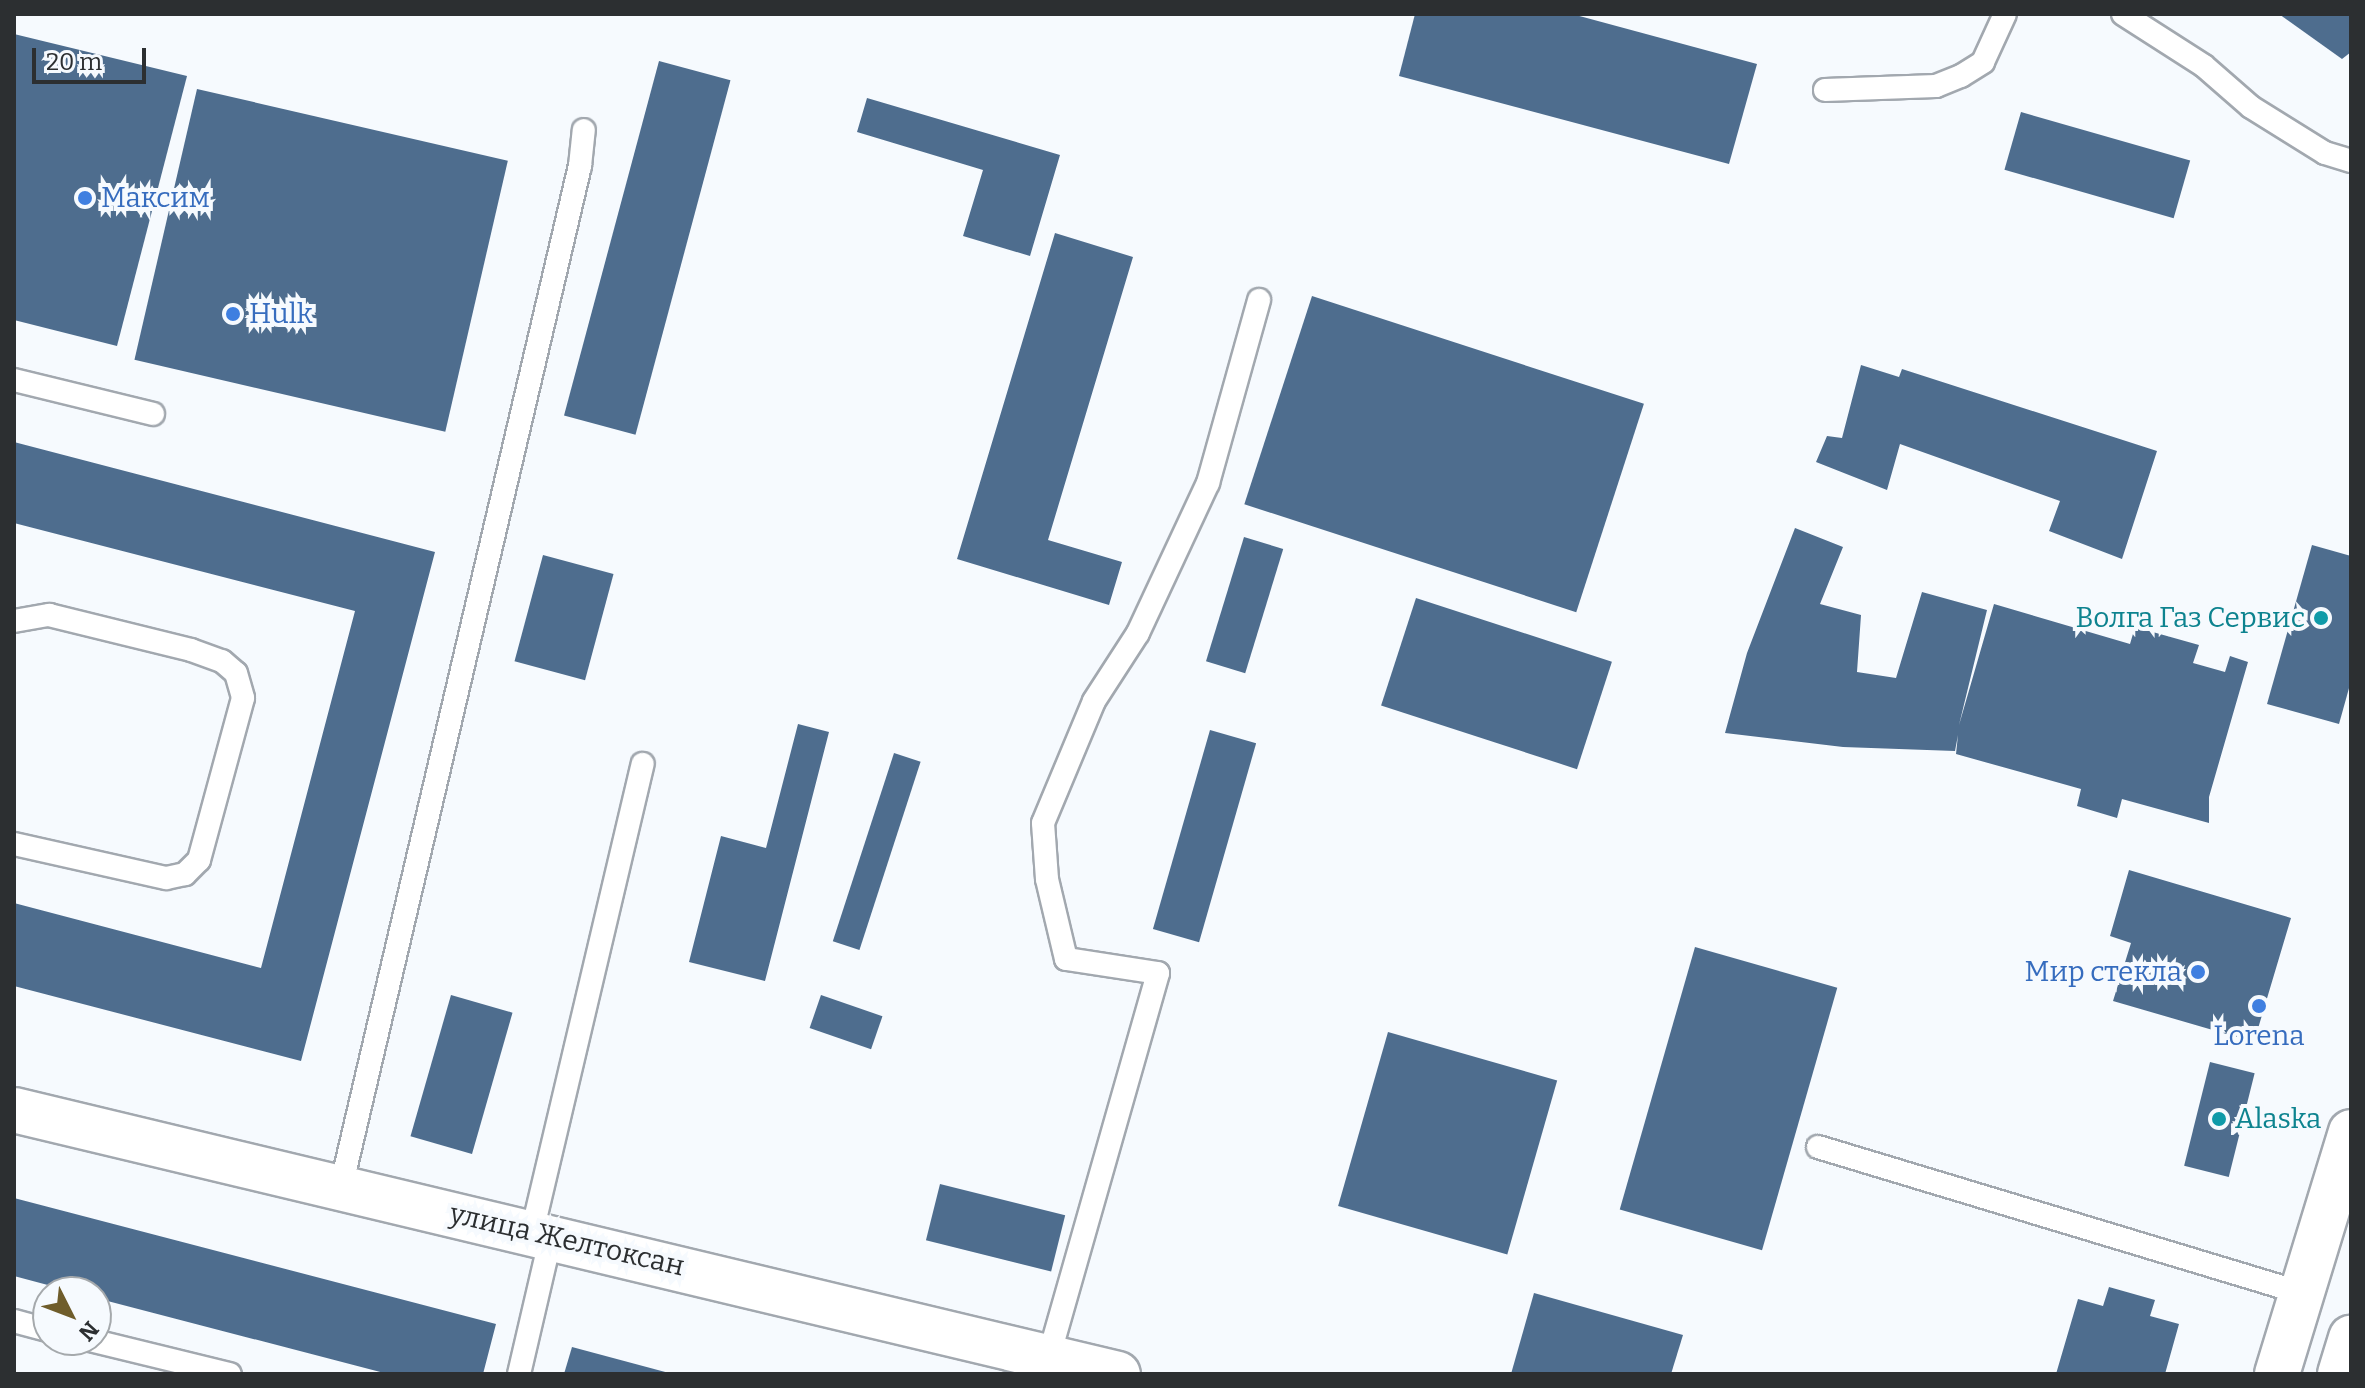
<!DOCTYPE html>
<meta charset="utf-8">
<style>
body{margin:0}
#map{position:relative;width:2365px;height:1388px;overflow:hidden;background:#f6fafe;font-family:Bitter,serif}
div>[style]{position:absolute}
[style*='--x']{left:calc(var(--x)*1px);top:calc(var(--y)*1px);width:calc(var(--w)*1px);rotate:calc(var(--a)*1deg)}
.building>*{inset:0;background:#4e6d8e;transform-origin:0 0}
.roads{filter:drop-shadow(2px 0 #a2a8af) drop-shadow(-2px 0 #a2a8af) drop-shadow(0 2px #a2a8af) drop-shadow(0 -2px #a2a8af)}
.lane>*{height:22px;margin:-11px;padding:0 11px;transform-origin:11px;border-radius:11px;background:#fff}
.secondary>*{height:44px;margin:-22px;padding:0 22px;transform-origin:22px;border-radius:22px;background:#fff}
.primary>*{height:44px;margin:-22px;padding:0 22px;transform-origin:22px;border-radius:22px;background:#fff}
.dots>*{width:22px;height:22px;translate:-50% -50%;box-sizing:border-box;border:4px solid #f6fafe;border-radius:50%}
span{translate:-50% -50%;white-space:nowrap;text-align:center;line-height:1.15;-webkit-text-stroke:8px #f6fafe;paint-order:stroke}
.shop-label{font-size:28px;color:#366cbe}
.left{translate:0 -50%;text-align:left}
.right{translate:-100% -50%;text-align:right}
.culture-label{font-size:28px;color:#0d838f}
.street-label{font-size:28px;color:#2c2f31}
.frame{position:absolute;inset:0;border:16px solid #2c2f31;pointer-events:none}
.north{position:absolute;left:32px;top:1276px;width:80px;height:80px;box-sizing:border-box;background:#f6fafe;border:2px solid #a5a9ac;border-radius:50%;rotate:132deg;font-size:22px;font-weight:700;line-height:32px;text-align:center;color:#2c2f31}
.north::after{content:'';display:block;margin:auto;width:28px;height:36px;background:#6f5d2b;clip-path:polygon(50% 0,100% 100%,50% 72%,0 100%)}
.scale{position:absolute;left:32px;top:48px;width:114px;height:36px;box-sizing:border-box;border:4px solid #2c2f31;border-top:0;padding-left:10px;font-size:24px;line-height:28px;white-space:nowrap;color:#2c2f31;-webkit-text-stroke:6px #f6fafe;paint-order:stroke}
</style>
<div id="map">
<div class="building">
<i style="clip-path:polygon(1415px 14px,1572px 14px,1757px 64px,1729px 164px,1399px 76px)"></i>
<i style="clip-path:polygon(2279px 14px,2351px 14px,2351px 52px,2342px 59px)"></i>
<i style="clip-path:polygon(14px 34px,187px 76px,117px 346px,14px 320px)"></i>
<i style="left:659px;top:61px;width:74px;height:367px;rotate:15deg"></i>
<i style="left:197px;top:89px;width:319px;height:278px;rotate:13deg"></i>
<i style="clip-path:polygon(867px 98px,1060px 155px,1030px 256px,963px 236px,983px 170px,857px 132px)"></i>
<i style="left:2021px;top:112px;width:176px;height:60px;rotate:16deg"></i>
<i style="clip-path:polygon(1055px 233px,1133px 257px,1048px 540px,1122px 562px,1109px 605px,957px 559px)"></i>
<i style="left:1312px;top:296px;width:349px;height:219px;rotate:18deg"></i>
<i style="clip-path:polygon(1861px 365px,1899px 377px,1902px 369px,2157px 451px,2122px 559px,2049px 531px,2060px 501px,1900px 444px,1887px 490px,1816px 462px,1827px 436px,1842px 438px)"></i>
<i style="clip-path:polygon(14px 442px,435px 552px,301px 1061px,14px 986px,14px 903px,261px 968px,355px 611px,14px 523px)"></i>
<i style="clip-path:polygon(1795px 528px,1843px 547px,1820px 604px,1861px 615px,1857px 672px,1896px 678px,1922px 592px,1987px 610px,1959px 725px,1994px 604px,2130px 644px,2135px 627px,2199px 645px,2193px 663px,2225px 672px,2230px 656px,2248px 662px,2209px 797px,2209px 823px,2122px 799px,2117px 818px,2077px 806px,2081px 789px,1956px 754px,1958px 735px,1955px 751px,1843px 747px,1725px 733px,1747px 653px)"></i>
<i style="left:1244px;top:537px;width:41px;height:130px;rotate:17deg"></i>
<i style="clip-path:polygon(2312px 545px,2351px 556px,2351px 681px,2339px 724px,2267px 704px)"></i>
<i style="left:543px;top:555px;width:73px;height:110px;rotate:15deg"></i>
<i style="left:1416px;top:598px;width:206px;height:113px;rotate:18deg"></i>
<i style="clip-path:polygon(798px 724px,829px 732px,765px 981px,689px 962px,721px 836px,766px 848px)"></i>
<i style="left:1210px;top:730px;width:48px;height:207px;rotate:16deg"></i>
<i style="left:894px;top:753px;width:28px;height:198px;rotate:18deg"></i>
<i style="clip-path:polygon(2129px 870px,2291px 918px,2254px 1042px,2113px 1001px,2131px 943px,2110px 936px)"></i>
<i style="left:1695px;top:947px;width:148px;height:273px;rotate:16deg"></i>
<i style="left:451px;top:995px;width:64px;height:147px;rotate:16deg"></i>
<i style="left:821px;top:995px;width:65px;height:35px;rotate:19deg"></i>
<i style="left:1388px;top:1032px;width:176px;height:181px;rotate:16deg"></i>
<i style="left:2210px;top:1062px;width:46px;height:107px;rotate:14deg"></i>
<i style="left:940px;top:1184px;width:129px;height:58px;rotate:14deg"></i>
<i style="clip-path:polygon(14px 1198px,496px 1324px,483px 1374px,388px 1374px,96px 1298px,96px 1292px,74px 1292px,14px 1276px)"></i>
<i style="clip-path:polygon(2109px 1287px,2155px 1300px,2150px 1316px,2179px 1324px,2165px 1374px,2056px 1374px,2078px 1299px,2103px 1306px)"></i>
<i style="clip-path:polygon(1534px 1293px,1683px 1335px,1671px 1374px,1511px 1374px)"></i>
<i style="clip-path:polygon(572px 1347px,669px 1373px,669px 1374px,564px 1374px)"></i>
</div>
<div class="roads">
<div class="lane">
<i style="--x:2123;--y:14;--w:96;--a:32.7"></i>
<i style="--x:2204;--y:66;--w:62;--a:41.1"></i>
<i style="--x:2251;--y:107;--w:87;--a:31.9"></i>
<i style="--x:2325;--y:153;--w:27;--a:17"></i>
<i style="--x:1825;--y:90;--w:111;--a:-2.1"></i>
<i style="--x:1936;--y:86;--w:27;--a:-22"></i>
<i style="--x:1961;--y:76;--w:26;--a:-32"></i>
<i style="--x:1983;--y:62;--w:53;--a:-65.4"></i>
<i style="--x:14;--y:380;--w:143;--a:13.7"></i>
<i style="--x:14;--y:621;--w:36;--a:-10"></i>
<i style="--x:49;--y:615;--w:146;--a:13.8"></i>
<i style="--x:191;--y:650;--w:33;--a:20"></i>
<i style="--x:222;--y:661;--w:18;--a:41"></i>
<i style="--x:236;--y:673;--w:26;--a:74"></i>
<i style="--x:243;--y:698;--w:168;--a:105.2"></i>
<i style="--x:199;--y:860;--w:20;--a:135"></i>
<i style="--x:185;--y:874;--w:19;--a:168"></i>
<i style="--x:166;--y:878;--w:156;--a:-167.4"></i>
<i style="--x:1818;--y:1147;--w:506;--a:16.79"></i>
<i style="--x:341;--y:1187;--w:1049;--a:-76.83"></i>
<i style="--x:580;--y:166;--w:36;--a:-84"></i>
<i style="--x:532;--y:1232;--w:481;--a:-76.7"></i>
<i style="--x:14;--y:1321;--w:35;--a:15"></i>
<i style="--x:90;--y:1340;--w:144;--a:13.7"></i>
<i style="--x:1049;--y:1356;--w:398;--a:-74.1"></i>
<i style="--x:1158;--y:973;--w:93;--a:-171.3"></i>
<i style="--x:1066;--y:959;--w:82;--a:-103.4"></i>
<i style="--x:1047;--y:879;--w:56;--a:-94.1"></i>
<i style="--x:1043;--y:823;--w:132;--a:-67.3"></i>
<i style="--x:1094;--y:701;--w:81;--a:-57.1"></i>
<i style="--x:1138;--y:633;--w:166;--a:-65"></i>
<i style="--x:1208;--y:483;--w:190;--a:-74.4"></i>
<i style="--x:519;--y:1374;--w:142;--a:-76.9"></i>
</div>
<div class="secondary">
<i style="--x:14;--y:1110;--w:1135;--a:13.45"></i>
</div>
<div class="primary">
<i style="--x:2277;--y:1374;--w:253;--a:-73"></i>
<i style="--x:2340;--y:1374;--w:38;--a:-73"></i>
</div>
</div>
<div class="dots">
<i style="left:85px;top:198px;background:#3f7fe0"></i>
<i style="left:233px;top:314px;background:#3f7fe0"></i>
<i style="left:2321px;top:618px;background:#0f9aa8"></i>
<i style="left:2198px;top:972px;background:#3f7fe0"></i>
<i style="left:2259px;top:1006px;background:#3f7fe0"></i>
<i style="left:2219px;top:1119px;background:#0f9aa8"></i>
</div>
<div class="shop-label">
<span class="left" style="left:101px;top:198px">Максим</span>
<span class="left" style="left:249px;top:314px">Hulk</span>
<span class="right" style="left:2182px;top:972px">Мир стекла</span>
<span style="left:2259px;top:1036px">Lorena</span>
</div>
<div class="culture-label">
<span class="right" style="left:2305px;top:618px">Волга Газ Сервис</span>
<span class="left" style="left:2235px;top:1119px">Alaska</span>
</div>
<div class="street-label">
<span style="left:567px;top:1240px;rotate:13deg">улица Желтоксан</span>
</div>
<div class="frame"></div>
<div class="north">N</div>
<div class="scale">20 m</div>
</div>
